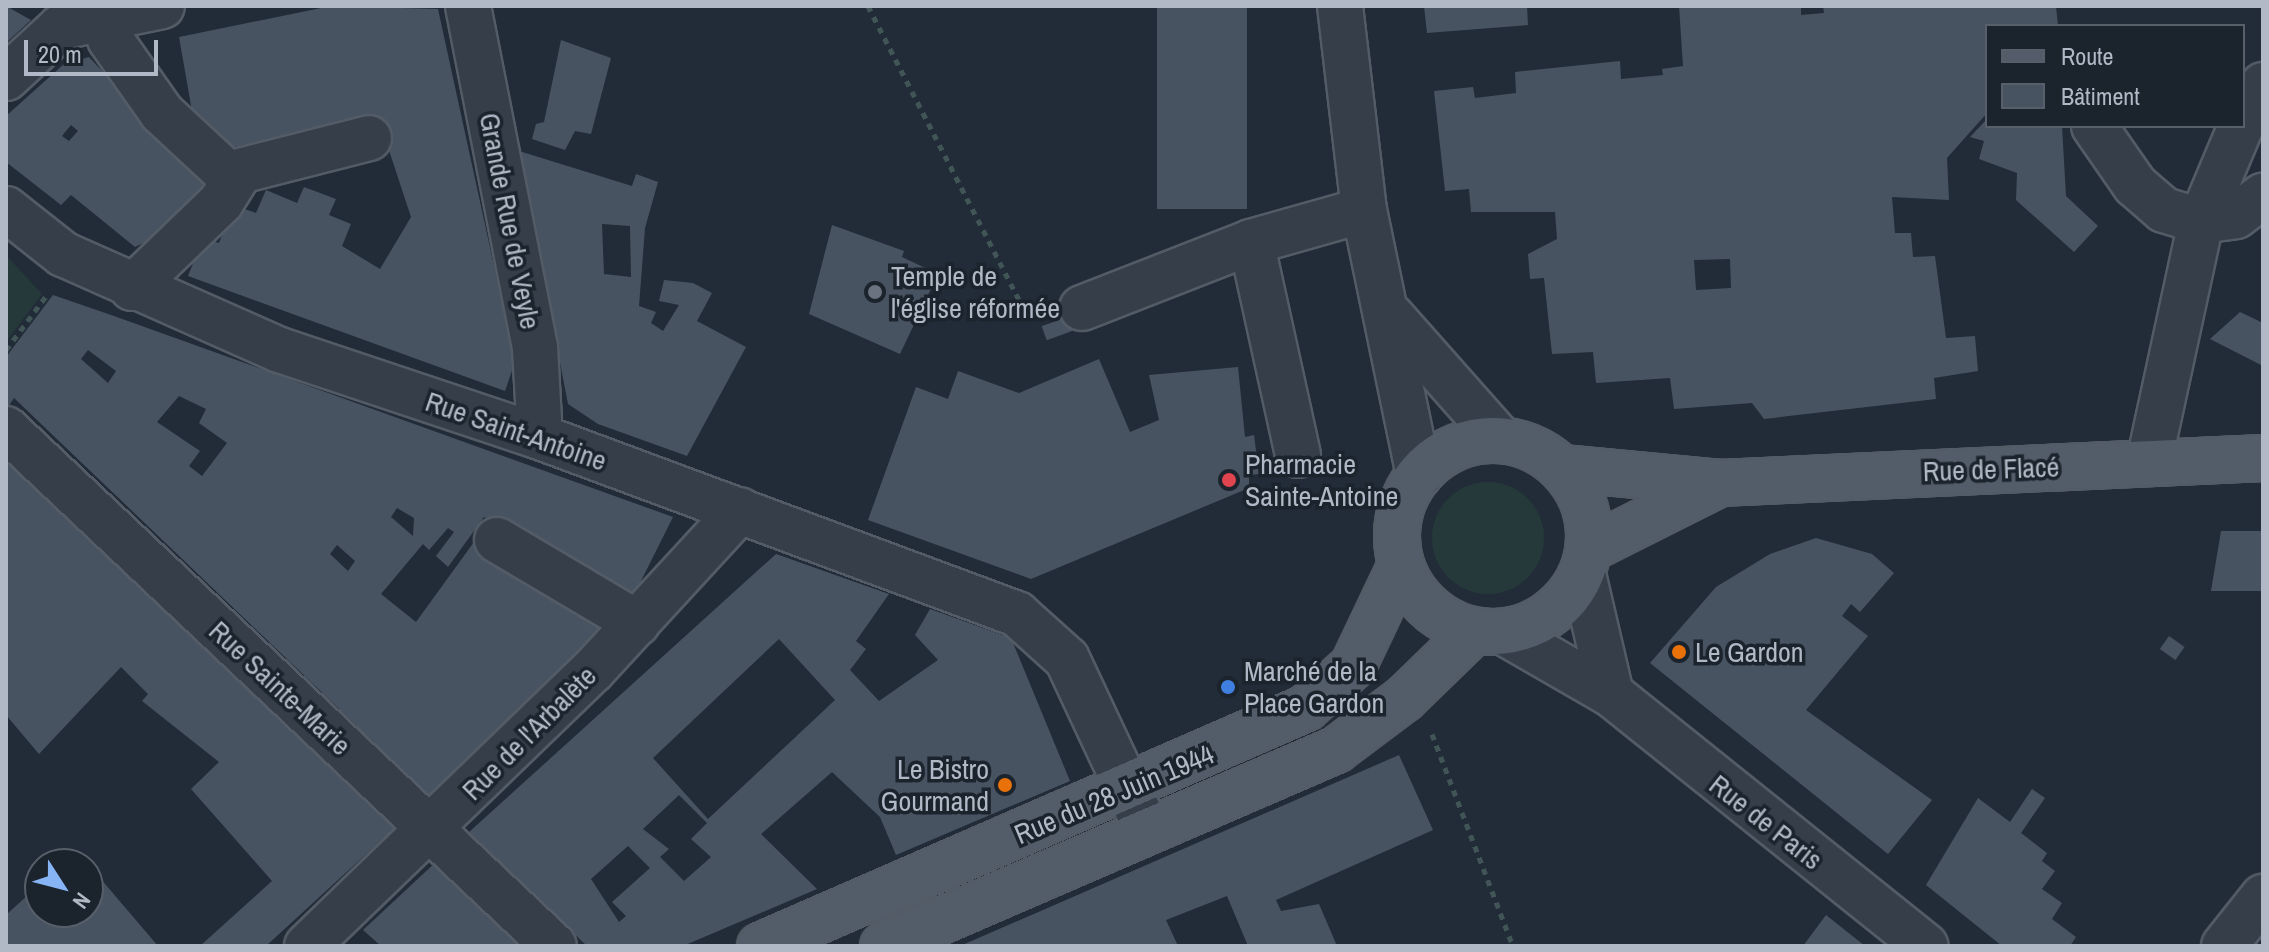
<!DOCTYPE html>
<meta charset="utf-8">
<style>
body{margin:0}
#map{position:relative;width:2269px;height:952px;overflow:hidden;background:#222c38;font-family:"Archivo Narrow",sans-serif}
div>[style]{position:absolute}
[style*='--x']{left:calc(var(--x)*1px);top:calc(var(--y)*1px);width:calc(var(--w)*1px);rotate:calc(var(--a)*1deg)}
.green>*{inset:0;background:#25393a}
.round{border-radius:50%}
.building>*{inset:0;background:#485362;transform-origin:0 0}
.path>*{height:5px;margin-top:-2.5px;transform-origin:0;background:repeating-linear-gradient(90deg,#415557 0 6px,transparent 0 12px)}
.roads{filter:drop-shadow(2px 0 #535c66) drop-shadow(-2px 0 #535c66) drop-shadow(0 2px #535c66) drop-shadow(0 -2px #535c66)}
.minor>*{height:44px;margin:-22px;padding:0 22px;transform-origin:22px;border-radius:22px;background:#353e49}
.major>*{height:44px;margin:-22px;padding:0 22px;transform-origin:22px;border-radius:22px;background:#535d69}
.major>.ring{margin:-22px;padding:0;box-sizing:content-box;background:none;border:44px solid #535d69;border-radius:50%}
.dots>*{width:22px;height:22px;translate:-50% -50%;box-sizing:border-box;border:4px solid #1b232d;border-radius:50%}
span{translate:-50% -50%;white-space:nowrap;text-align:center;line-height:1.15;-webkit-text-stroke:7px #1b232d;paint-order:stroke}
.street-label{font-size:28px;color:#b0b9c5}
.poi-label{font-size:28px;color:#b0b9c5}
.left{translate:0 -50%;text-align:left}
.right{translate:-100% -50%;text-align:right}
.frame{position:absolute;inset:0;border:8px solid #b0b9c5;pointer-events:none}
.legend{position:absolute;left:1985px;top:24px;width:260px;height:104px;box-sizing:border-box;background:#1b232d;border:2px solid #575f6a;margin:0;padding:10px 14px;list-style:none;font-size:24px;color:#b0b9c5}
.legend li{display:flex;align-items:center;gap:16px;height:40px}
.legend b{width:40px;border:2px solid #575f6a}
.north{position:absolute;left:24px;top:848px;width:80px;height:80px;box-sizing:border-box;background:#1b232d;border:2px solid #575f6a;border-radius:50%;rotate:126deg;font-size:22px;font-weight:700;line-height:32px;text-align:center;color:#b0b9c5}
.north::after{content:'';display:block;margin:auto;width:28px;height:36px;background:#86b4f4;clip-path:polygon(50% 0,100% 100%,50% 72%,0 100%)}
.scale{position:absolute;left:24px;top:40px;width:134px;height:36px;box-sizing:border-box;border:4px solid #b0b9c5;border-top:0;padding-left:10px;font-size:24px;line-height:28px;white-space:nowrap;color:#b0b9c5;-webkit-text-stroke:6px #1b232d;paint-order:stroke}
</style>
<div id="map">
<div class="green">
<i style="clip-path:polygon(6px 255px,42px 294px,6px 342px)"></i>
<i class="round" style="left:1432px;top:482px;width:112px;height:112px"></i>
</div>
<div class="building">
<i style="clip-path:polygon(6px 6px,31px 20px,6px 43px)"></i>
<i style="clip-path:polygon(331px 6px,438px 9px,515px 362px,505px 391px,188px 276px,203px 238px,219px 243px,233px 205px,256px 213px,266px 190px,297px 203px,304px 187px,336px 199px,329px 215px,351px 224px,342px 246px,380px 269px,411px 217px,378px 117px,229px 148px,192px 111px,179px 37px)"></i>
<i style="left:1157px;top:6px;width:90px;height:203px"></i>
<i style="clip-path:polygon(1424px 6px,1527px 6px,1528px 25px,1427px 33px)"></i>
<i style="clip-path:polygon(evenodd,1679px 6px,1801px 6px,1801px 15px,1824px 13px,1823px 6px,2056px 6px,2058px 26px,1987px 26px,1987px 113px,1947px 158px,1949px 200px,1892px 197px,1895px 233px,1911px 233px,1913px 257px,1935px 256px,1946px 338px,1975px 336px,1978px 371px,1934px 378px,1936px 399px,1764px 419px,1752px 403px,1674px 409px,1670px 378px,1596px 383px,1593px 352px,1552px 354px,1544px 278px,1530px 279px,1528px 254px,1557px 239px,1555px 212px,1471px 212px,1469px 189px,1445px 191px,1434px 91px,1473px 87px,1475px 98px,1516px 93px,1515px 72px,1620px 61px,1621px 79px,1663px 75px,1662px 69px,1683px 66px,1679px 6px,1730px 259px,1731px 288px,1696px 290px,1694px 260px,1730px 259px)"></i>
<i style="clip-path:polygon(561px 40px,611px 58px,591px 134px,575px 131px,565px 150px,532px 139px,536px 124px,544px 122px)"></i>
<i style="clip-path:polygon(evenodd,89px 57px,216px 192px,184px 223px,135px 247px,71px 195px,61px 205px,6px 162px,6px 116px,64px 64px,89px 57px,71px 125px,78px 131px,69px 141px,62px 136px,71px 125px)"></i>
<i style="clip-path:polygon(1987px 119px,1987px 126px,2062px 126px,2066px 196px,2098px 226px,2074px 252px,2016px 200px,2017px 173px,1979px 159px,1984px 141px,1970px 137px)"></i>
<i style="clip-path:polygon(evenodd,519px 151px,632px 186px,636px 174px,658px 182px,645px 228px,639px 306px,656px 312px,651px 323px,663px 331px,679px 305px,659px 301px,664px 280px,693px 283px,712px 293px,697px 321px,746px 347px,687px 456px,598px 424px,568px 404px,519px 151px,602px 224px,630px 226px,631px 277px,604px 274px,602px 224px)"></i>
<i style="clip-path:polygon(832px 225px,904px 251px,902px 257px,938px 274px,900px 354px,809px 314px)"></i>
<i style="clip-path:polygon(evenodd,53px 295px,114px 316px,673px 517px,631px 601px,484px 517px,448px 567px,436px 556px,454px 532px,448px 528px,429px 550px,423px 544px,381px 594px,416px 622px,474px 542px,609px 628px,430px 796px,14px 398px,6px 410px,6px 357px,53px 295px,88px 350px,116px 371px,108px 383px,81px 359px,88px 350px,53px 295px,179px 396px,206px 409px,199px 423px,227px 443px,202px 476px,189px 466px,200px 451px,157px 422px,179px 396px,53px 295px,397px 508px,414px 518px,413px 536px,391px 517px,397px 508px,53px 295px,337px 545px,355px 561px,348px 571px,330px 554px,337px 545px)"></i>
<i style="clip-path:polygon(2240px 312px,2263px 323px,2263px 366px,2210px 339px)"></i>
<i style="left:1067px;top:317px;width:15px;height:27px;rotate:70deg"></i>
<i style="clip-path:polygon(1099px 359px,1130px 432px,1159px 420px,1149px 375px,1238px 367px,1245px 437px,1254px 435px,1259px 474px,1249px 475px,1249px 488px,1031px 579px,868px 520px,916px 387px,948px 399px,958px 371px,1019px 393px)"></i>
<i style="clip-path:polygon(6px 454px,398px 825px,266px 946px,200px 946px,272px 881px,191px 789px,219px 762px,142px 701px,148px 694px,121px 667px,39px 754px,6px 715px)"></i>
<i style="clip-path:polygon(2221px 531px,2263px 531px,2263px 591px,2211px 591px)"></i>
<i style="clip-path:polygon(1816px 538px,1872px 554px,1894px 573px,1860px 612px,1851px 604px,1842px 616px,1868px 636px,1806px 710px,1932px 800px,1888px 854px,1650px 663px,1716px 587px,1770px 554px)"></i>
<i style="clip-path:polygon(evenodd,776px 554px,889px 594px,856px 641px,866px 649px,850px 670px,879px 701px,938px 660px,915px 635px,930px 609px,1011px 638px,1070px 781px,896px 855px,880px 817px,832px 772px,761px 834px,817px 889px,683px 946px,587px 946px,468px 833px,776px 554px,779px 639px,835px 700px,708px 819px,653px 758px,779px 639px,776px 554px,679px 795px,707px 823px,691px 839px,711px 857px,684px 881px,660px 857px,669px 849px,643px 829px,679px 795px,776px 554px,628px 846px,650px 868px,612px 902px,626px 916px,619px 922px,591px 879px,628px 846px)"></i>
<i style="left:2169px;top:636px;width:19px;height:16px;rotate:35deg"></i>
<i style="clip-path:polygon(1399px 755px,1433px 830px,1276px 900px,1281px 911px,1319px 904px,1337px 946px,1248px 946px,1227px 896px,1166px 920px,1178px 946px,960px 946px)"></i>
<i style="clip-path:polygon(2032px 789px,2045px 798px,2021px 833px,2047px 853px,2042px 861px,2055px 871px,2042px 889px,2062px 903px,2052px 919px,2076px 937px,2070px 946px,2002px 946px,1926px 885px,1978px 798px,2010px 822px)"></i>
<i style="clip-path:polygon(77px 851px,88px 864px,63px 864px)"></i>
<i style="clip-path:polygon(437px 861px,527px 946px,381px 946px,363px 930px)"></i>
<i style="clip-path:polygon(88px 864px,158px 946px,6px 946px,6px 915px,40px 884px,40px 912px,88px 912px)"></i>
<i style="clip-path:polygon(1826px 915px,1860px 942px,1865px 946px,1803px 946px)"></i>
</div>
<div class="path">
<i style="--x:868;--y:6;--w:348;--a:62.8"></i>
<i style="--x:1027;--y:316;--w:11;--a:-10"></i>
<i style="--x:6;--y:350;--w:67;--a:-53.5"></i>
<i style="--x:1432;--y:734;--w:227;--a:69.1"></i>
</div>
<div class="roads">
<div class="minor">
<i style="--x:468;--y:6;--w:349;--a:78.9"></i>
<i style="--x:535;--y:348;--w:89;--a:86.8"></i>
<i style="--x:1340;--y:6;--w:205;--a:83.3"></i>
<i style="--x:1364;--y:210;--w:271;--a:78.3"></i>
<i style="--x:108;--y:17;--w:22;--a:85"></i>
<i style="--x:110;--y:39;--w:90;--a:54.9"></i>
<i style="--x:162;--y:113;--w:98;--a:42.9"></i>
<i style="--x:6;--y:78;--w:75;--a:-42.8"></i>
<i style="--x:61;--y:27;--w:103;--a:-11.7"></i>
<i style="--x:2243;--y:123;--w:43;--a:-62.2"></i>
<i style="--x:2094;--y:126;--w:72;--a:55.2"></i>
<i style="--x:2135;--y:185;--w:38;--a:41"></i>
<i style="--x:2164;--y:210;--w:39;--a:17"></i>
<i style="--x:2201;--y:221;--w:35;--a:-8"></i>
<i style="--x:2236;--y:216;--w:34;--a:-37"></i>
<i style="--x:6;--y:209;--w:73;--a:38.3"></i>
<i style="--x:63;--y:254;--w:237;--a:23.9"></i>
<i style="--x:280;--y:350;--w:274;--a:18.5"></i>
<i style="--x:540;--y:437;--w:509;--a:20.36"></i>
<i style="--x:1017;--y:614;--w:67;--a:42"></i>
<i style="--x:1067;--y:659;--w:187;--a:64.9"></i>
<i style="--x:132;--y:288;--w:124;--a:-44"></i>
<i style="--x:221;--y:202;--w:36;--a:-58"></i>
<i style="--x:240;--y:171;--w:133;--a:-14.3"></i>
<i style="--x:1082;--y:308;--w:181;--a:-21.3"></i>
<i style="--x:1392;--y:317;--w:164;--a:48.5"></i>
<i style="--x:6;--y:429;--w:753;--a:43.33"></i>
<i style="--x:1298;--y:455;--w:218;--a:-102.4"></i>
<i style="--x:1251;--y:242;--w:117;--a:-15.8"></i>
<i style="--x:2149;--y:462;--w:247;--a:-77.8"></i>
<i style="--x:2201;--y:221;--w:103;--a:-67.2"></i>
<i style="--x:497;--y:540;--w:163;--a:30.7"></i>
<i style="--x:1583;--y:574;--w:123;--a:76.9"></i>
<i style="--x:1503;--y:632;--w:125;--a:29.9"></i>
<i style="--x:1611;--y:694;--w:403;--a:38.7"></i>
<i style="--x:307;--y:946;--w:397;--a:-44"></i>
<i style="--x:593;--y:670;--w:217;--a:-47.4"></i>
<i style="--x:2224;--y:946;--w:63;--a:-51.5"></i>
</div>
<div class="major">
<i class="ring" style="left:1397px;top:440px;width:148px;height:148px"></i>
<i style="--x:1562;--y:468;--w:159;--a:5.4"></i>
<i style="--x:1720;--y:483;--w:544;--a:-2.64"></i>
<i style="--x:1589;--y:549;--w:147;--a:-26.7"></i>
<i style="--x:760;--y:946;--w:596;--a:-23.55"></i>
<i style="--x:1306;--y:708;--w:63;--a:-41.8"></i>
<i style="--x:1353;--y:666;--w:112;--a:-64.6"></i>
<i style="--x:883;--y:946;--w:494;--a:-23.4"></i>
<i style="--x:1336;--y:750;--w:85;--a:-36.9"></i>
<i style="--x:1404;--y:699;--w:98;--a:-44.2"></i>
</div>
</div>
<div class="dots">
<i style="left:875px;top:292px;background:#6b7280"></i>
<i style="left:1229px;top:480px;background:#e0444e"></i>
<i style="left:1679px;top:652px;background:#e8710a"></i>
<i style="left:1228px;top:687px;background:#3f7fe0"></i>
<i style="left:1005px;top:785px;background:#e8710a"></i>
</div>
<div class="street-label">
<span style="left:510px;top:221px;rotate:79deg">Grande Rue de Veyle</span>
<span style="left:516px;top:431px;rotate:19deg">Rue Saint-Antoine</span>
<span style="left:1991px;top:469px;rotate:-2deg">Rue de Flacé</span>
<span style="left:280px;top:688px;rotate:43deg">Rue Sainte-Marie</span>
<span style="left:529px;top:733px;rotate:-45deg">Rue de l'Arbalète</span>
<span style="left:1114px;top:794px;rotate:-23deg">Rue du 28 Juin 1944</span>
<span style="left:1766px;top:822px;rotate:38deg">Rue de Paris</span>
</div>
<div class="poi-label">
<span class="left" style="left:891px;top:292px">Temple de<br>l'église réformée</span>
<span class="left" style="left:1245px;top:480px">Pharmacie<br>Sainte-Antoine</span>
<span class="left" style="left:1695px;top:652px">Le Gardon</span>
<span class="left" style="left:1244px;top:687px">Marché de la<br>Place Gardon</span>
<span class="right" style="left:989px;top:785px">Le Bistro<br>Gourmand</span>
</div>
<div class="frame"></div>
<ul class="legend">
<li><b style="height:10px;background:#535d69"></b>Route</li>
<li><b style="height:22px;background:#485362"></b>Bâtiment</li>
</ul>
<div class="north">N</div>
<div class="scale">20 m</div>
</div>
